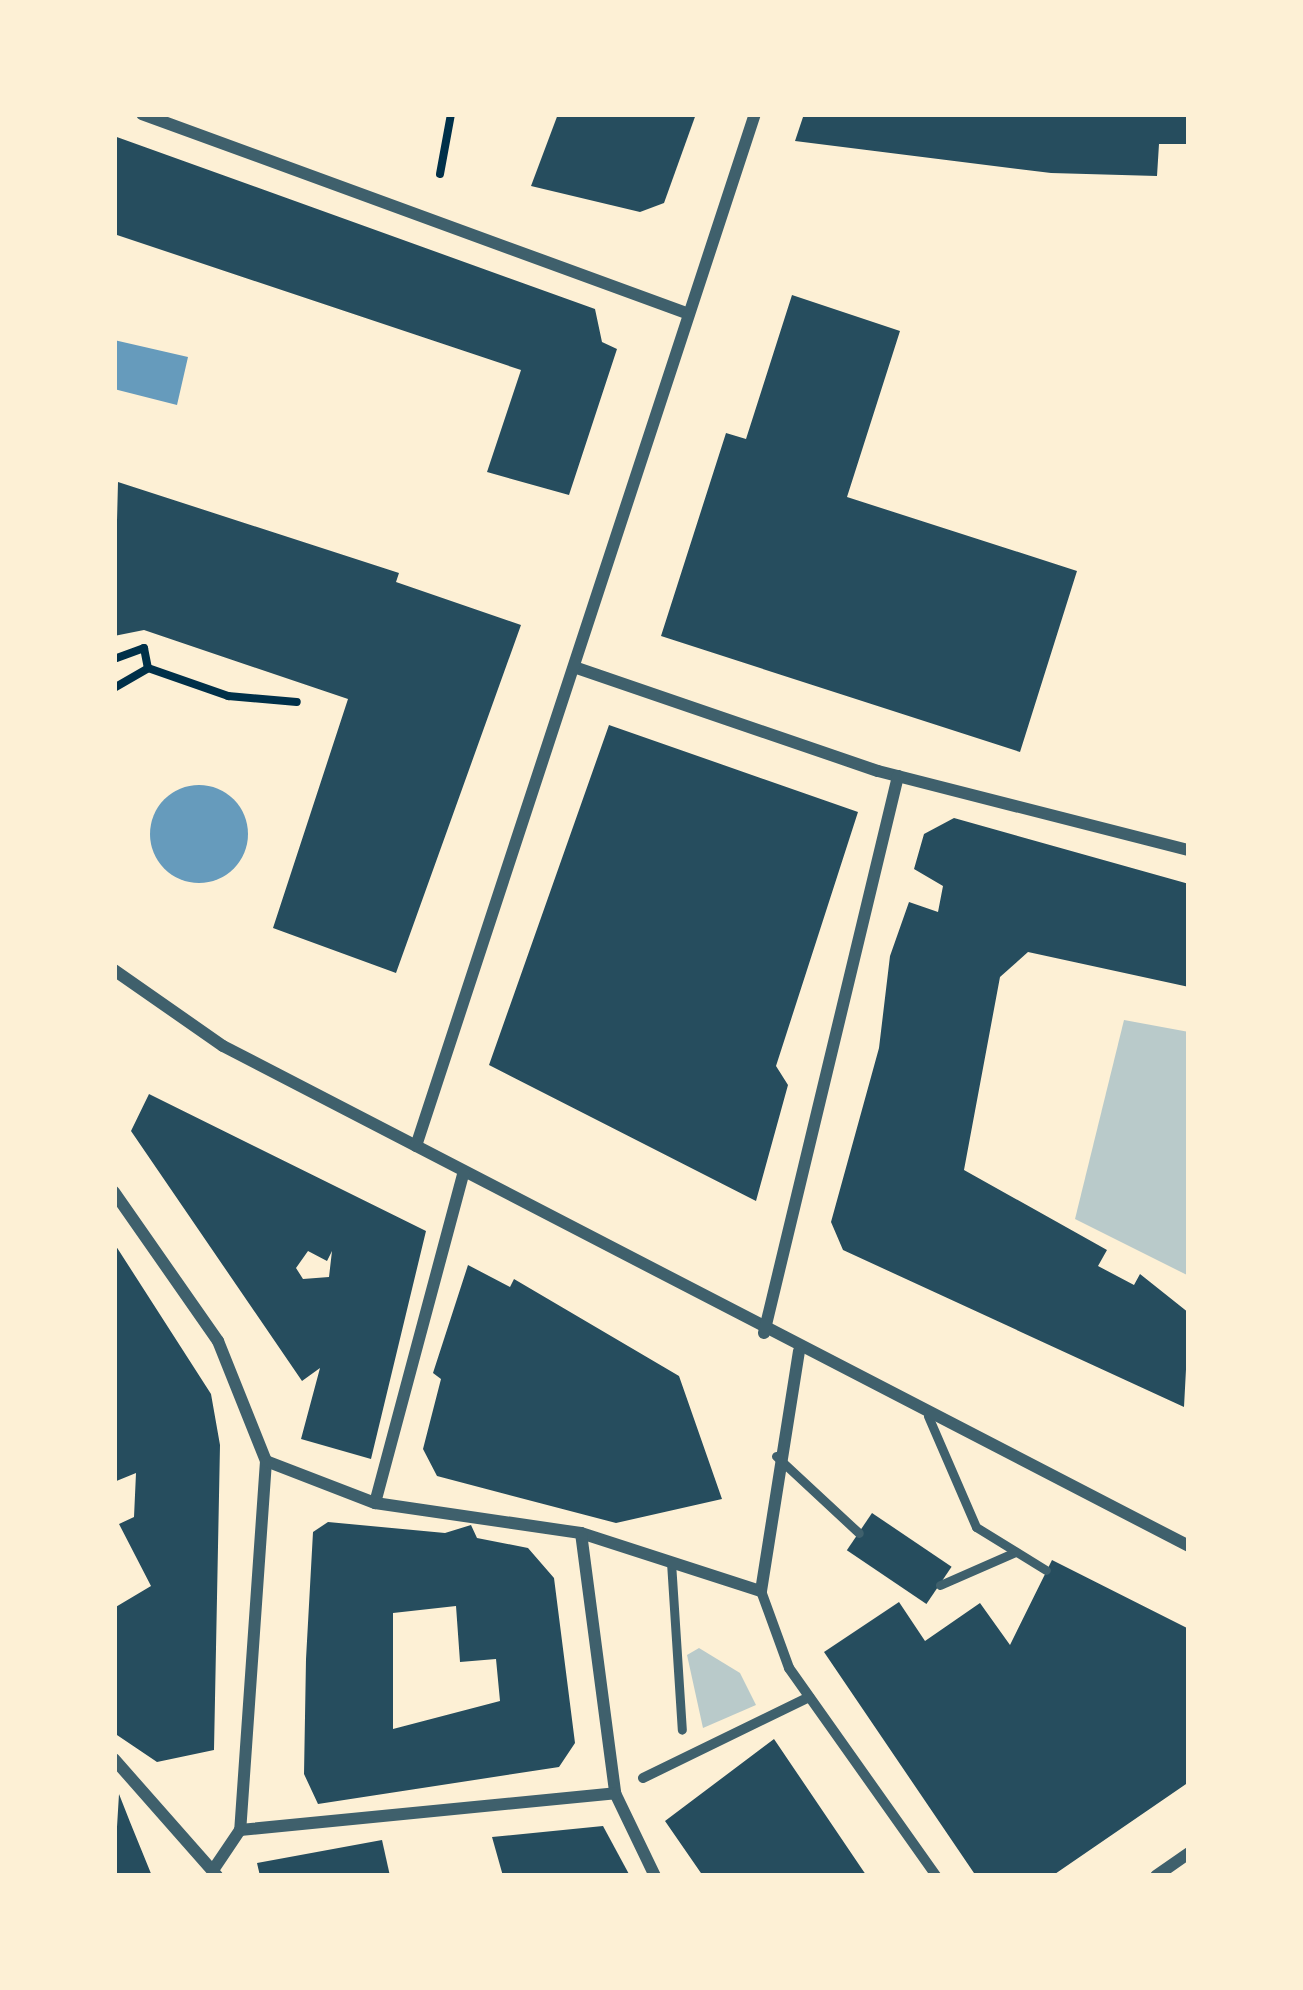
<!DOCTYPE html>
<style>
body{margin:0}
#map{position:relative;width:1303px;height:1990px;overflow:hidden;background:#fdf0d5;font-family:"PT Sans",sans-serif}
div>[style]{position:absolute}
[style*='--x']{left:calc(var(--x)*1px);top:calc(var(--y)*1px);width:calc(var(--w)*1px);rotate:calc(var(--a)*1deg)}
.green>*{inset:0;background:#b9caca}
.water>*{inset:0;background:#669bbc}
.round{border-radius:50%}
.building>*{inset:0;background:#264d5e;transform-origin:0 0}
.path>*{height:8px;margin:-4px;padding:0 4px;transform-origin:4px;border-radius:4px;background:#003049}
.service>*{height:9px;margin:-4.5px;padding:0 4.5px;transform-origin:4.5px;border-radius:4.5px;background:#3f606c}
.pedestrian>*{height:10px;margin:-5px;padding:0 5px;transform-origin:5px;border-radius:5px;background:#3f606c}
.minor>*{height:12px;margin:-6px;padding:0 6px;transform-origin:6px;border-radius:6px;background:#3f606c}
span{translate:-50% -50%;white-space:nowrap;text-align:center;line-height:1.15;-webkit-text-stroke:9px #fdf0d5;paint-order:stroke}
.frame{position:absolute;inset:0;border:117px solid #fdf0d5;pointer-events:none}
</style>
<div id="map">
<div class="green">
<i style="clip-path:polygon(1124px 1020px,1189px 1032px,1189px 1276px,1075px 1219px)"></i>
<i style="clip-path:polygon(699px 1648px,740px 1673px,756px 1705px,703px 1728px,687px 1655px)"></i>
</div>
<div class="water">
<i style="clip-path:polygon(114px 340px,188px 357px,177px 405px,114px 389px)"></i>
<i class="round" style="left:150px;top:785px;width:98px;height:98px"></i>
</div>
<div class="building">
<i style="clip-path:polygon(558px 114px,696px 114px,664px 203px,640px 212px,531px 186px)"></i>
<i style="clip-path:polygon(804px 114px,1189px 114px,1189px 144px,1159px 144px,1157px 176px,1051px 173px,795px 141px)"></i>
<i style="clip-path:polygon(114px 136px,595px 309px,602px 342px,617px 349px,569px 495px,487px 472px,521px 370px,114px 234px)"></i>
<i style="clip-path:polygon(792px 295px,900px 331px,847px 497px,1077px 571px,1020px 752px,661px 636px,726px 433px,746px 439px)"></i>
<i style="clip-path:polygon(118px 482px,399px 573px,396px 582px,521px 625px,396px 973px,273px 928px,348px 699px,144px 630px,114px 636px)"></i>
<i style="clip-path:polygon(609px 725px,858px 812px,776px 1066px,788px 1085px,756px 1201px,489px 1065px)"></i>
<i style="clip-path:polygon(954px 818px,1189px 884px,1189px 987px,1028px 952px,1000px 977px,964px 1170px,1107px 1250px,1098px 1266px,1134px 1285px,1140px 1274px,1189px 1313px,1184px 1407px,843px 1250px,831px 1222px,879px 1048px,890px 956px,909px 902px,938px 912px,943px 886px,914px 869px,924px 834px)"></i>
<i style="clip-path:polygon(evenodd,149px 1094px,426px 1231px,371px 1459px,301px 1439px,320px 1368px,302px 1381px,131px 1131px,149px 1094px,308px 1251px,327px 1261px,332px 1251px,329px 1277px,303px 1279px,296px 1268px,308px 1251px)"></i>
<i style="clip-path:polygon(114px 1243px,211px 1394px,220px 1445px,214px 1750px,157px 1762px,114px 1733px,114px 1608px,151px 1586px,119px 1524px,134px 1517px,136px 1473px,114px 1482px)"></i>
<i style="clip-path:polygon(468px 1265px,510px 1287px,514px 1279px,679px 1376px,722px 1499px,616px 1523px,437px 1476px,423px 1449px,441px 1379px,433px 1373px)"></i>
<i style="left:872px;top:1513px;width:96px;height:45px;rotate:34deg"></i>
<i style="clip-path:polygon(evenodd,328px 1522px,445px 1533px,471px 1525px,477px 1538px,528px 1548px,554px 1578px,575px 1743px,559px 1767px,318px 1804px,304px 1774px,306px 1659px,313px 1532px,328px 1522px,456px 1606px,460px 1662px,496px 1659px,500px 1701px,393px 1729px,393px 1613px,456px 1606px)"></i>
<i style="clip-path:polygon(1052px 1560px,1189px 1629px,1189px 1782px,1052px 1876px,976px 1876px,824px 1652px,899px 1602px,925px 1641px,980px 1603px,1010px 1645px)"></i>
<i style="clip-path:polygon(774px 1739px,864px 1872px,867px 1876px,703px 1876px,665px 1821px)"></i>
<i style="clip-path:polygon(119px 1794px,130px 1822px,152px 1876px,114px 1876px)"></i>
<i style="clip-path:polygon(603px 1826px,630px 1876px,503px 1876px,492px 1837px)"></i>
<i style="clip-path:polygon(382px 1840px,390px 1876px,260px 1876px,257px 1863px)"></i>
</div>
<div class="path">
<i style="--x:440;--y:174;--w:61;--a:-79.6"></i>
<i style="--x:114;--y:659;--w:32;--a:-20"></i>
<i style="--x:144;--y:648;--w:20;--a:79"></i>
<i style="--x:114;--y:688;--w:39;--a:-30"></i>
<i style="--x:148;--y:668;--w:85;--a:19.3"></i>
<i style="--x:228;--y:696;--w:69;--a:5"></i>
</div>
<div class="service">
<i style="--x:928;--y:1416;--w:121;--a:66.6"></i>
<i style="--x:976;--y:1527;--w:82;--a:31.6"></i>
<i style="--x:776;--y:1456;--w:113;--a:42.9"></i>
<i style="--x:671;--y:1562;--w:168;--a:86.3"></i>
<i style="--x:940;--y:1585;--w:82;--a:-23.7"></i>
</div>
<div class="pedestrian">
<i style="--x:761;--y:1591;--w:82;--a:70"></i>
<i style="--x:789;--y:1668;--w:255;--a:54.7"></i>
<i style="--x:643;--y:1778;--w:185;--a:-26"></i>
</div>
<div class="minor">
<i style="--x:142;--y:114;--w:582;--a:20.08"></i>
<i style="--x:574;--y:667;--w:321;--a:18.9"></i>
<i style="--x:878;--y:771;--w:321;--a:14.3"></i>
<i style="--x:114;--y:970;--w:133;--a:34.9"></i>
<i style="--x:223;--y:1046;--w:1088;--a:27.37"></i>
<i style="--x:416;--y:1146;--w:1086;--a:-71.82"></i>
<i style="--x:114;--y:1192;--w:182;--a:55.1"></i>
<i style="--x:218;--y:1341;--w:129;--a:68.2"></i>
<i style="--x:266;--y:1461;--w:370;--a:94"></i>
<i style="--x:240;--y:1830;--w:45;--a:124"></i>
<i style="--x:764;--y:1333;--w:573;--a:-76.47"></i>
<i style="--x:266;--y:1461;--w:117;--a:21.1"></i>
<i style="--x:375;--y:1503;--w:208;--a:8.3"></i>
<i style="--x:581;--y:1533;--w:189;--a:17.9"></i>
<i style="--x:761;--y:1591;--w:243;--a:-81"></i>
<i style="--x:375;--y:1503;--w:341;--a:-75"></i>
<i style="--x:581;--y:1533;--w:262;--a:82.5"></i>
<i style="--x:615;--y:1793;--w:92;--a:64.3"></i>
<i style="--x:114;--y:1759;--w:156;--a:48.6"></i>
<i style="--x:240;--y:1830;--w:377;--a:-5.6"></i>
<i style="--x:1156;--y:1876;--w:40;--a:-34.9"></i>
</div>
<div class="frame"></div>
</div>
